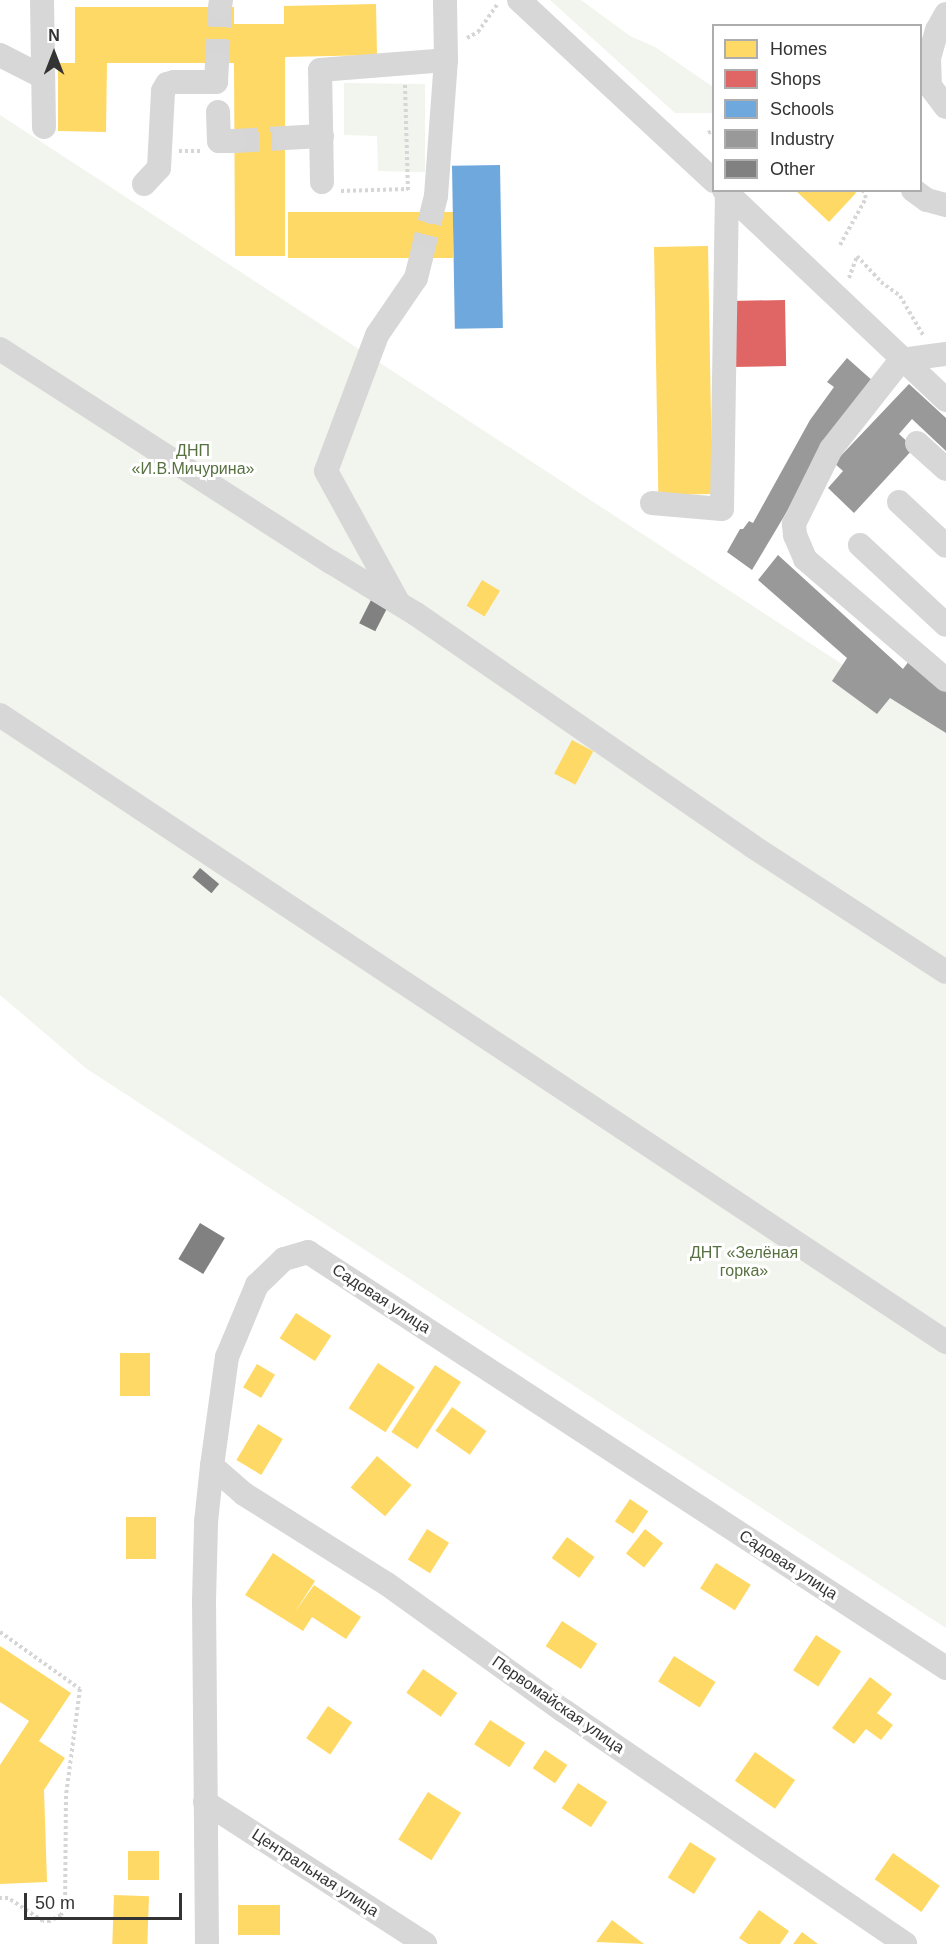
<!DOCTYPE html>
<meta charset="utf-8">
<style>
body{margin:0}
#map{position:relative;width:946px;height:1944px;overflow:hidden;background:#fff;font-family:Helvetica,sans-serif}
div>[style]{position:absolute}
[style*='--x']{left:calc(var(--x)*1px);top:calc(var(--y)*1px);width:calc(var(--w)*1px);rotate:calc(var(--a)*1deg)}
.green>*{inset:0;background:#f1f5ed}
.homes>*{inset:0;background:#ffd966;transform-origin:0 0}
.shops>*{inset:0;background:#e06666;transform-origin:0 0}
.schools>*{inset:0;background:#6fa8dc;transform-origin:0 0}
.industry>*{inset:0;background:#999}
.building>*{inset:0;background:#818181;transform-origin:0 0}
.minor-tunnel>*{height:24px;margin-top:-12px;transform-origin:0;background:repeating-linear-gradient(90deg,#d6d6d6 0 24px,transparent 0 36px)}
.path>*{height:4px;margin-top:-2px;transform-origin:0;background:repeating-linear-gradient(90deg,#d6d6d6 0 3px,transparent 0 6px)}
.minor>*{height:24px;margin:-12px;padding:0 12px;transform-origin:12px;border-radius:12px;background:#d7d7d7}
span{translate:-50% -50%;white-space:nowrap;text-align:center;line-height:1.15;-webkit-text-stroke:6px #fff;paint-order:stroke}
.park-label{font-size:16px;color:#56703f}
.street-label{font-size:16px;color:#333}
.legend{position:absolute;left:712px;top:24px;width:210px;height:168px;box-sizing:border-box;background:#fff;border:2px solid #adadad;margin:0;padding:8px 10px;list-style:none;font-size:18px;color:#333}
.legend li{display:flex;align-items:center;gap:12px;height:30px}
.legend b{width:30px;border:2px solid #adadad}
.north{position:absolute;left:24px;top:24px;width:60px;height:60px;-webkit-text-stroke:4px #fff;paint-order:stroke;rotate:0deg;font-size:16px;font-weight:700;line-height:24px;text-align:center;color:#333}
.north::after{content:'';display:block;margin:auto;width:21px;height:27px;background:#333;clip-path:polygon(50% 0,100% 100%,50% 72%,0 100%)}
.scale{position:absolute;left:24px;top:1893px;width:158px;height:27px;box-sizing:border-box;border:3px solid #333;border-top:0;padding-left:8px;font-size:18px;line-height:21px;white-space:nowrap;color:#333;-webkit-text-stroke:4px #fff;paint-order:stroke}
</style>
<div id="map">
<div class="green">
<i style="clip-path:polygon(550px 0,581px 0,630px 36px,655px 47px,713px 87px,713px 113px,675px 113px)"></i>
<i style="clip-path:polygon(344px 83px,425px 84px,425px 172px,378px 171px,377px 136px,344px 135px)"></i>
<i style="clip-path:polygon(0 115px,946px 732px,946px 1628px,87px 1069px,0 995px)"></i>
</div>
<div class="homes">
<i style="clip-path:polygon(376px 4px,377px 55px,285px 57px,285px 256px,235px 256px,234px 63px,107px 63px,106px 132px,58px 131px,58px 63px,75px 63px,75px 7px,234px 7px,234px 24px,284px 24px,284px 6px)"></i>
<i style="clip-path:polygon(795px 190px,854px 190px,856px 193px,829px 222px)"></i>
<i style="left:453px;top:212px;width:46px;height:165px;rotate:90deg"></i>
<i style="left:708px;top:246px;width:248px;height:54px;rotate:89deg"></i>
<i style="left:482px;top:580px;width:21px;height:30px;rotate:31deg"></i>
<i style="left:572px;top:740px;width:24px;height:38px;rotate:28deg"></i>
<i style="left:296px;top:1313px;width:42px;height:30px;rotate:33deg"></i>
<i style="left:120px;top:1353px;width:30px;height:43px"></i>
<i style="left:378px;top:1363px;width:44px;height:54px;rotate:33deg"></i>
<i style="left:257px;top:1364px;width:21px;height:27px;rotate:31deg"></i>
<i style="left:435px;top:1365px;width:31px;height:80px;rotate:33deg"></i>
<i style="left:452px;top:1407px;width:42px;height:29px;rotate:35deg"></i>
<i style="left:258px;top:1424px;width:29px;height:42px;rotate:31deg"></i>
<i style="left:377px;top:1456px;width:45px;height:41px;rotate:40deg"></i>
<i style="left:630px;top:1499px;width:22px;height:27px;rotate:34deg"></i>
<i style="left:126px;top:1517px;width:30px;height:42px"></i>
<i style="left:427px;top:1529px;width:26px;height:36px;rotate:32deg"></i>
<i style="left:645px;top:1529px;width:23px;height:31px;rotate:38deg"></i>
<i style="left:567px;top:1537px;width:34px;height:26px;rotate:36deg"></i>
<i style="clip-path:polygon(273px 1553px,315px 1581px,295px 1612px,314px 1585px,361px 1617px,346px 1639px,312px 1617px,303px 1631px,245px 1595px)"></i>
<i style="left:716px;top:1563px;width:41px;height:30px;rotate:32deg"></i>
<i style="left:562px;top:1621px;width:42px;height:30px;rotate:33deg"></i>
<i style="left:816px;top:1635px;width:30px;height:42px;rotate:33deg"></i>
<i style="clip-path:polygon(0 1646px,71px 1693px,39px 1741px,65px 1758px,44px 1790px,47px 1882px,0 1884px,0 1765px,29px 1721px,0 1702px)"></i>
<i style="left:674px;top:1656px;width:49px;height:30px;rotate:32deg"></i>
<i style="left:423px;top:1669px;width:42px;height:29px;rotate:35deg"></i>
<i style="clip-path:polygon(870px 1677px,892px 1694px,877px 1713px,893px 1725px,881px 1740px,866px 1729px,854px 1744px,832px 1728px)"></i>
<i style="left:328px;top:1706px;width:29px;height:39px;rotate:34deg"></i>
<i style="left:490px;top:1720px;width:42px;height:29px;rotate:33deg"></i>
<i style="left:545px;top:1750px;width:27px;height:22px;rotate:34deg"></i>
<i style="left:755px;top:1752px;width:49px;height:35px;rotate:35deg"></i>
<i style="left:578px;top:1783px;width:35px;height:30px;rotate:33deg"></i>
<i style="left:428px;top:1792px;width:39px;height:56px;rotate:32deg"></i>
<i style="left:690px;top:1842px;width:31px;height:42px;rotate:32deg"></i>
<i style="left:159px;top:1851px;width:29px;height:31px;rotate:90deg"></i>
<i style="left:893px;top:1853px;width:57px;height:32px;rotate:35deg"></i>
<i style="left:114px;top:1895px;width:35px;height:49px;rotate:2deg"></i>
<i style="left:280px;top:1905px;width:30px;height:42px;rotate:90deg"></i>
<i style="clip-path:polygon(759px 1910px,789px 1931px,780px 1944px,748px 1944px,739px 1938px)"></i>
<i style="clip-path:polygon(612px 1920px,644px 1944px,596px 1942px)"></i>
<i style="clip-path:polygon(802px 1932px,818px 1944px,793px 1944px)"></i>
</div>
<div class="shops">
<i style="left:785px;top:300px;width:66px;height:54px;rotate:89deg"></i>
</div>
<div class="schools">
<i style="left:500px;top:165px;width:163px;height:48px;rotate:89deg"></i>
</div>
<div class="industry">
<i style="clip-path:polygon(847px 358px,874px 382px,832px 436px,752px 570px,727px 552px,740px 529px,743px 529px,749px 521px,753px 523px,810px 420px,834px 387px,827px 382px)"></i>
<i style="clip-path:polygon(909px 384px,946px 418px,946px 451px,912px 419px,899px 434px,914px 448px,854px 513px,828px 488px,843px 471px,834px 463px)"></i>
<i style="clip-path:polygon(778px 555px,903px 669px,912px 657px,946px 687px,946px 733px,890px 698px,877px 714px,832px 681px,847px 658px,758px 580px)"></i>
</div>
<div class="building">
<i style="left:371px;top:600px;width:18px;height:26px;rotate:27deg"></i>
<i style="left:200px;top:868px;width:25px;height:12px;rotate:40deg"></i>
<i style="left:200px;top:1223px;width:29px;height:42px;rotate:31deg"></i>
</div>
<div class="minor-tunnel">
<i style="--x:217;--y:63;--w:56;--a:-86.9"></i>
<i style="--x:235;--y:141;--w:50;--a:-3.4"></i>
<i style="--x:421;--y:258;--w:47;--a:-76.6"></i>
</div>
<div class="path">
<i style="--x:467;--y:38;--w:13;--a:-29"></i>
<i style="--x:478;--y:32;--w:33;--a:-55"></i>
<i style="--x:405;--y:85;--w:105;--a:88.4"></i>
<i style="--x:708;--y:133;--w:7;--a:-27"></i>
<i style="--x:179;--y:151;--w:23;--a:0"></i>
<i style="--x:341;--y:191;--w:67;--a:-1.7"></i>
<i style="--x:840;--y:245;--w:54;--a:-61"></i>
<i style="--x:866;--y:198;--w:9;--a:-111"></i>
<i style="--x:849;--y:278;--w:23;--a:-70"></i>
<i style="--x:857;--y:256;--w:35;--a:47"></i>
<i style="--x:881;--y:282;--w:24;--a:36"></i>
<i style="--x:900;--y:296;--w:45;--a:59.5"></i>
<i style="--x:0;--y:1632;--w:98;--a:35.5"></i>
<i style="--x:80;--y:1689;--w:108;--a:97.5"></i>
<i style="--x:66;--y:1796;--w:112;--a:90.5"></i>
<i style="--x:65;--y:1908;--w:8;--a:120"></i>
<i style="--x:61;--y:1915;--w:13;--a:151"></i>
<i style="--x:50;--y:1921;--w:7;--a:180"></i>
<i style="--x:43;--y:1921;--w:42;--a:-146.7"></i>
<i style="--x:8;--y:1898;--w:8;--a:180"></i>
</div>
<div class="minor">
<i style="--x:42;--y:0;--w:127;--a:89.1"></i>
<i style="--x:519;--y:0;--w:266;--a:42.9"></i>
<i style="--x:220;--y:7;--w:7;--a:-82"></i>
<i style="--x:946;--y:14;--w:18;--a:119"></i>
<i style="--x:937;--y:30;--w:29;--a:106"></i>
<i style="--x:929;--y:58;--w:28;--a:88"></i>
<i style="--x:930;--y:86;--w:26;--a:53"></i>
<i style="--x:0;--y:55;--w:48;--a:27.1"></i>
<i style="--x:218;--y:112;--w:29;--a:88"></i>
<i style="--x:219;--y:141;--w:16;--a:0"></i>
<i style="--x:285;--y:138;--w:37;--a:-3"></i>
<i style="--x:322;--y:182;--w:112;--a:-91"></i>
<i style="--x:320;--y:70;--w:126;--a:-4.5"></i>
<i style="--x:144;--y:184;--w:22;--a:-47"></i>
<i style="--x:159;--y:168;--w:77;--a:-87"></i>
<i style="--x:163;--y:91;--w:8;--a:-60"></i>
<i style="--x:167;--y:84;--w:7;--a:-16"></i>
<i style="--x:174;--y:82;--w:42;--a:0"></i>
<i style="--x:216;--y:82;--w:19;--a:-87"></i>
<i style="--x:724;--y:190;--w:306;--a:43.4"></i>
<i style="--x:913;--y:190;--w:17;--a:36"></i>
<i style="--x:927;--y:200;--w:20;--a:15"></i>
<i style="--x:432;--y:212;--w:16;--a:-76"></i>
<i style="--x:436;--y:196;--w:136;--a:-85.8"></i>
<i style="--x:446;--y:60;--w:60;--a:-91"></i>
<i style="--x:0;--y:349;--w:394;--a:32.8"></i>
<i style="--x:331;--y:562;--w:100;--a:31.5"></i>
<i style="--x:416;--y:614;--w:408;--a:34.6"></i>
<i style="--x:752;--y:846;--w:231;--a:33"></i>
<i style="--x:946;--y:354;--w:45;--a:172.4"></i>
<i style="--x:901;--y:360;--w:113;--a:128.2"></i>
<i style="--x:831;--y:449;--w:84;--a:116.3"></i>
<i style="--x:794;--y:524;--w:11;--a:85"></i>
<i style="--x:795;--y:535;--w:26;--a:67"></i>
<i style="--x:805;--y:559;--w:186;--a:40.6"></i>
<i style="--x:917;--y:443;--w:39;--a:42"></i>
<i style="--x:899;--y:502;--w:64;--a:43.1"></i>
<i style="--x:652;--y:503;--w:70;--a:4.9"></i>
<i style="--x:722;--y:509;--w:315;--a:-89.1"></i>
<i style="--x:860;--y:545;--w:117;--a:42.9"></i>
<i style="--x:398;--y:602;--w:149;--a:-118.8"></i>
<i style="--x:326;--y:471;--w:145;--a:-69.4"></i>
<i style="--x:377;--y:335;--w:69;--a:-55.6"></i>
<i style="--x:416;--y:278;--w:21;--a:-76"></i>
<i style="--x:0;--y:715;--w:1135;--a:33.54"></i>
<i style="--x:212;--y:1466;--w:43;--a:41.2"></i>
<i style="--x:244;--y:1494;--w:169;--a:32.2"></i>
<i style="--x:387;--y:1584;--w:218;--a:35.7"></i>
<i style="--x:564;--y:1711;--w:413;--a:34.3"></i>
<i style="--x:205;--y:1802;--w:262;--a:32.8"></i>
<i style="--x:207;--y:1944;--w:343;--a:-90.5"></i>
<i style="--x:204;--y:1601;--w:79;--a:-88.5"></i>
<i style="--x:206;--y:1522;--w:56;--a:-83.9"></i>
<i style="--x:212;--y:1466;--w:110;--a:-82.2"></i>
<i style="--x:227;--y:1357;--w:78;--a:-67.4"></i>
<i style="--x:257;--y:1285;--w:37;--a:-44"></i>
<i style="--x:284;--y:1259;--w:25;--a:-16"></i>
<i style="--x:308;--y:1252;--w:762;--a:33.11"></i>
</div>
<div class="park-label">
<span style="left:193px;top:460px">ДНП<br>«И.В.Мичурина»</span>
<span style="left:744px;top:1262px">ДНТ «Зелёная<br>горка»</span>
</div>
<div class="street-label">
<span style="left:381px;top:1299px;rotate:33deg">Садовая улица</span>
<span style="left:788px;top:1565px;rotate:33deg">Садовая улица</span>
<span style="left:558px;top:1705px;rotate:35deg">Первомайская улица</span>
<span style="left:315px;top:1873px;rotate:33deg">Центральная улица</span>
</div>
<ul class="legend">
<li><b style="height:16px;background:#ffd966"></b>Homes</li>
<li><b style="height:16px;background:#e06666"></b>Shops</li>
<li><b style="height:16px;background:#6fa8dc"></b>Schools</li>
<li><b style="height:16px;background:#999"></b>Industry</li>
<li><b style="height:16px;background:#818181"></b>Other</li>
</ul>
<div class="north">N</div>
<div class="scale">50 m</div>
</div>
